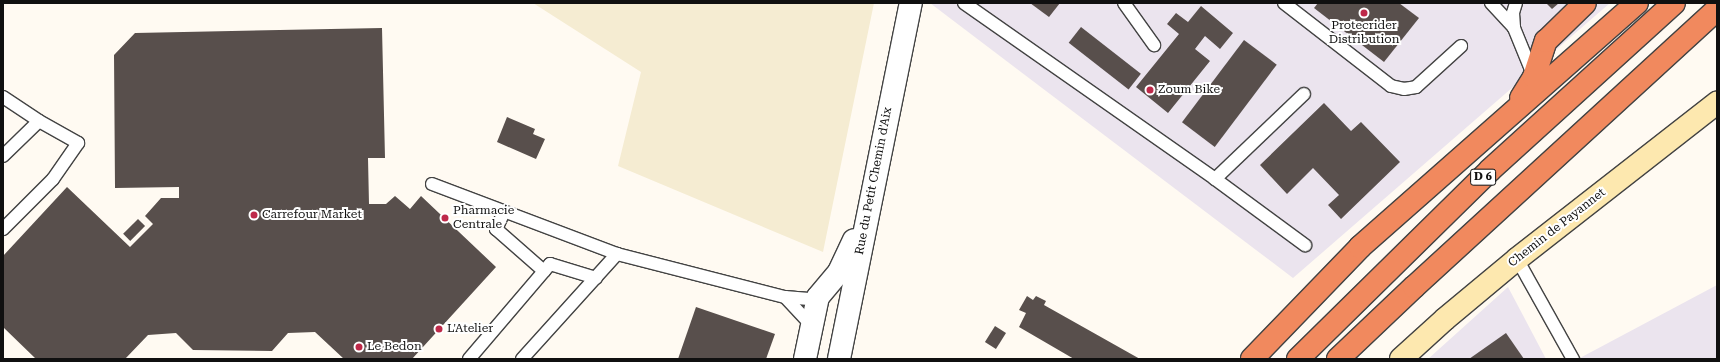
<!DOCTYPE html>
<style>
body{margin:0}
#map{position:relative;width:1720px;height:362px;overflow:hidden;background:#fffaf2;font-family:"Roboto Serif",serif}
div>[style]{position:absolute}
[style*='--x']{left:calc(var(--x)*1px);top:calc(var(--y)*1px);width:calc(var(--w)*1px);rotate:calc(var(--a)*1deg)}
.industrial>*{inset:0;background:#ebe4ee}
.farmland>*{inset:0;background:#f5ecd2}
.building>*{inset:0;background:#584f4c;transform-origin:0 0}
.roads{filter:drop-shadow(1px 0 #434343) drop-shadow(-1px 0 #434343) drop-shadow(0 1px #434343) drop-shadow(0 -1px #434343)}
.lane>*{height:12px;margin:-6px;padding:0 6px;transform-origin:6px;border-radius:6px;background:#fff}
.street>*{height:22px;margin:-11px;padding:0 11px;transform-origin:11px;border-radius:11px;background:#fff}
.secondary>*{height:22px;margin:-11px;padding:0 11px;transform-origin:11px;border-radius:11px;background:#fde8af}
.highway>*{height:22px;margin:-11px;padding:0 11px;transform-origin:11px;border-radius:11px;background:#f1895e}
.dots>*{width:11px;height:11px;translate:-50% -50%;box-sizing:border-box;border:2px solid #fff;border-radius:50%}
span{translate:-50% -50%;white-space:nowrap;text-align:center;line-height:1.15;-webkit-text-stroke:4px #fff;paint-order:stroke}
.shield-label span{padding:1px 3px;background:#fff;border:1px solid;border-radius:3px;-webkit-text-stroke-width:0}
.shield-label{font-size:11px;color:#101010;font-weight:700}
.poi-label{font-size:12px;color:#101010}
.left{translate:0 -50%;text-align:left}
.street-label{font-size:12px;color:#101010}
.frame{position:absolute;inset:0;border:4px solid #101010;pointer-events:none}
</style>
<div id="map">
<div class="industrial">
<i style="clip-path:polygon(930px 3px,1610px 3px,1293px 278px)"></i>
<i style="clip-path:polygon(1717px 285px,1717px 359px,1578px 359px)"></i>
<i style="clip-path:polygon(1508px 287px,1546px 359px,1428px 359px)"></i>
</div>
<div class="farmland">
<i style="clip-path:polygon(533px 3px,874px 3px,823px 252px,618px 166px,641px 72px)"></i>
</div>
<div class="building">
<i style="clip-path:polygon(1030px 3px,1060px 3px,1049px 17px)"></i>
<i style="clip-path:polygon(1318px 3px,1399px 3px,1419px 18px,1384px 62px,1314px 8px)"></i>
<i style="clip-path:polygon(1546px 3px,1559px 3px,1552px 9px)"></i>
<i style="clip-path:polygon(1201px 6px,1233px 33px,1220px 49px,1205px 36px,1195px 49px,1210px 61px,1168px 113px,1136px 87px,1179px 34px,1167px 24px,1176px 13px,1188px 22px)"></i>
<i style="left:1081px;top:27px;width:76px;height:20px;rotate:38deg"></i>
<i style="clip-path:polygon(382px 28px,385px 158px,368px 158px,369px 204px,386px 204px,395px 196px,410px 209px,421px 196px,496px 267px,412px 359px,344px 359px,315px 332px,288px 333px,272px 351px,193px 350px,176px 333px,148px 335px,125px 359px,36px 359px,3px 327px,3px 256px,67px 187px,130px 247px,153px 224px,145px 216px,161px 198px,179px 198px,179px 187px,115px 188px,114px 55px,135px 33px)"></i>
<i style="left:1244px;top:40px;width:41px;height:103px;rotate:37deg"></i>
<i style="clip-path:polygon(1324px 103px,1351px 131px,1361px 122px,1400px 162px,1341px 219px,1328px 205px,1339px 195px,1313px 168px,1287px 194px,1260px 165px)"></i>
<i style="clip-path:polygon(507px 117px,535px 129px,533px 134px,545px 139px,536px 159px,497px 142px)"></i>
<i style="left:138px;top:219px;width:10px;height:21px;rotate:45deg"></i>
<i style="clip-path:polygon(1027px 296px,1033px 300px,1036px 296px,1046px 301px,1044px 305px,1140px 359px,1074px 359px,1019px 327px,1026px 313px,1019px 310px)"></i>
<i style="clip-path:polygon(696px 307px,775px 334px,766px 359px,678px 359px)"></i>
<i style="left:995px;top:326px;width:13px;height:19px;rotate:32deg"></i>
<i style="clip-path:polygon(1506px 333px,1524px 359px,1469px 359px)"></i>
</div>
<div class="roads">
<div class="lane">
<i style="--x:964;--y:3;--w:307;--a:35"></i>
<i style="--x:1215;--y:179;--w:112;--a:36.3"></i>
<i style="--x:1124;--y:3;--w:52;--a:54.5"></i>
<i style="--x:1284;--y:3;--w:135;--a:37.8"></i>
<i style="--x:1391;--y:86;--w:13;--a:13"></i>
<i style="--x:1404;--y:89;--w:12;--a:-9"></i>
<i style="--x:1416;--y:87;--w:61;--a:-42.3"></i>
<i style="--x:1491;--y:3;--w:34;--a:47"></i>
<i style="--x:1516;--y:3;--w:10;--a:107"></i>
<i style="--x:1513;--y:13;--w:15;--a:86"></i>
<i style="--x:1514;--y:28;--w:53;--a:67.8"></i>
<i style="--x:3;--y:97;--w:43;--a:33.7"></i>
<i style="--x:39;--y:121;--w:45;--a:29.4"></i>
<i style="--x:78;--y:143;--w:44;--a:124.8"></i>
<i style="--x:53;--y:179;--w:71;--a:135"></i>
<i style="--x:3;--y:156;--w:50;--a:-44.2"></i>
<i style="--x:1215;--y:179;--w:123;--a:-43.7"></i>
<i style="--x:432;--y:184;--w:198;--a:20.7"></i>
<i style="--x:504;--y:212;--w:19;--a:115"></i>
<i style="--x:496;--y:229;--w:64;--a:41.2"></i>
<i style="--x:1517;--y:259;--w:115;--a:60.8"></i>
<i style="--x:785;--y:297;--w:41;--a:47"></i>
<i style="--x:469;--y:359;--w:125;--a:-49.5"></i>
<i style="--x:550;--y:264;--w:48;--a:16.9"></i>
<i style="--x:522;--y:359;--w:142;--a:-47.9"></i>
<i style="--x:617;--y:254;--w:173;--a:14.4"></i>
<i style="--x:785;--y:297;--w:24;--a:5"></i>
<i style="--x:809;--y:299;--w:9;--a:-13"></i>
</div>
<div class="street">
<i style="--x:805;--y:359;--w:63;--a:-78.2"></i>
<i style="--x:818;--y:297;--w:33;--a:-50"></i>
<i style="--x:839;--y:272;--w:35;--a:-65"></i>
<i style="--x:839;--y:359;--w:363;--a:-78.6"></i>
</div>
<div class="secondary">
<i style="--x:1401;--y:359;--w:59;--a:-42.3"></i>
<i style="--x:1445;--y:319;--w:94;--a:-39.8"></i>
<i style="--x:1517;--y:259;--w:254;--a:-38"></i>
</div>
<div class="highway">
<i style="--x:1521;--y:98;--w:25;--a:-58"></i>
<i style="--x:1534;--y:77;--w:38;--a:-72"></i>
<i style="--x:1546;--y:41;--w:54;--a:-44.3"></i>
<i style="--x:1252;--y:359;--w:156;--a:-46"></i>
<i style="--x:1360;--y:247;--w:369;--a:-41.4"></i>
<i style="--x:1298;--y:359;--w:269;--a:-44.5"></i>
<i style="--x:1490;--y:170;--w:248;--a:-42.2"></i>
<i style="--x:1338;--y:359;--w:105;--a:-43.5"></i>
<i style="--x:1414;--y:287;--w:411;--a:-42.5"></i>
</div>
</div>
<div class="dots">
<i style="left:1364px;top:13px;background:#be2949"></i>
<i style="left:1150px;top:90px;background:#be2949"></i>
<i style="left:254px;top:215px;background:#be2949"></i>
<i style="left:445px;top:218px;background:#be2949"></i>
<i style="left:439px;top:329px;background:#be2949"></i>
<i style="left:359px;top:347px;background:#be2949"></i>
</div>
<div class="shield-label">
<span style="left:1483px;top:177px">D 6</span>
</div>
<div class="poi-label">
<span style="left:1364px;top:33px">Protecrider<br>Distribution</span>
<span class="left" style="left:1158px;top:90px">Zoum Bike</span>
<span class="left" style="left:453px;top:218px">Pharmacie<br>Centrale</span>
<span class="left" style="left:262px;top:215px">Carrefour Market</span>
<span class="left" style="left:447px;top:329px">L'Atelier</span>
<span class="left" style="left:367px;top:347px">Le Bedon</span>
</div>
<div class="street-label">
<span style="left:874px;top:181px;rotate:-79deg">Rue du Petit Chemin d'Aix</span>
<span style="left:1557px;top:228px;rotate:-38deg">Chemin de Payannet</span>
</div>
<div class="frame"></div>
</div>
